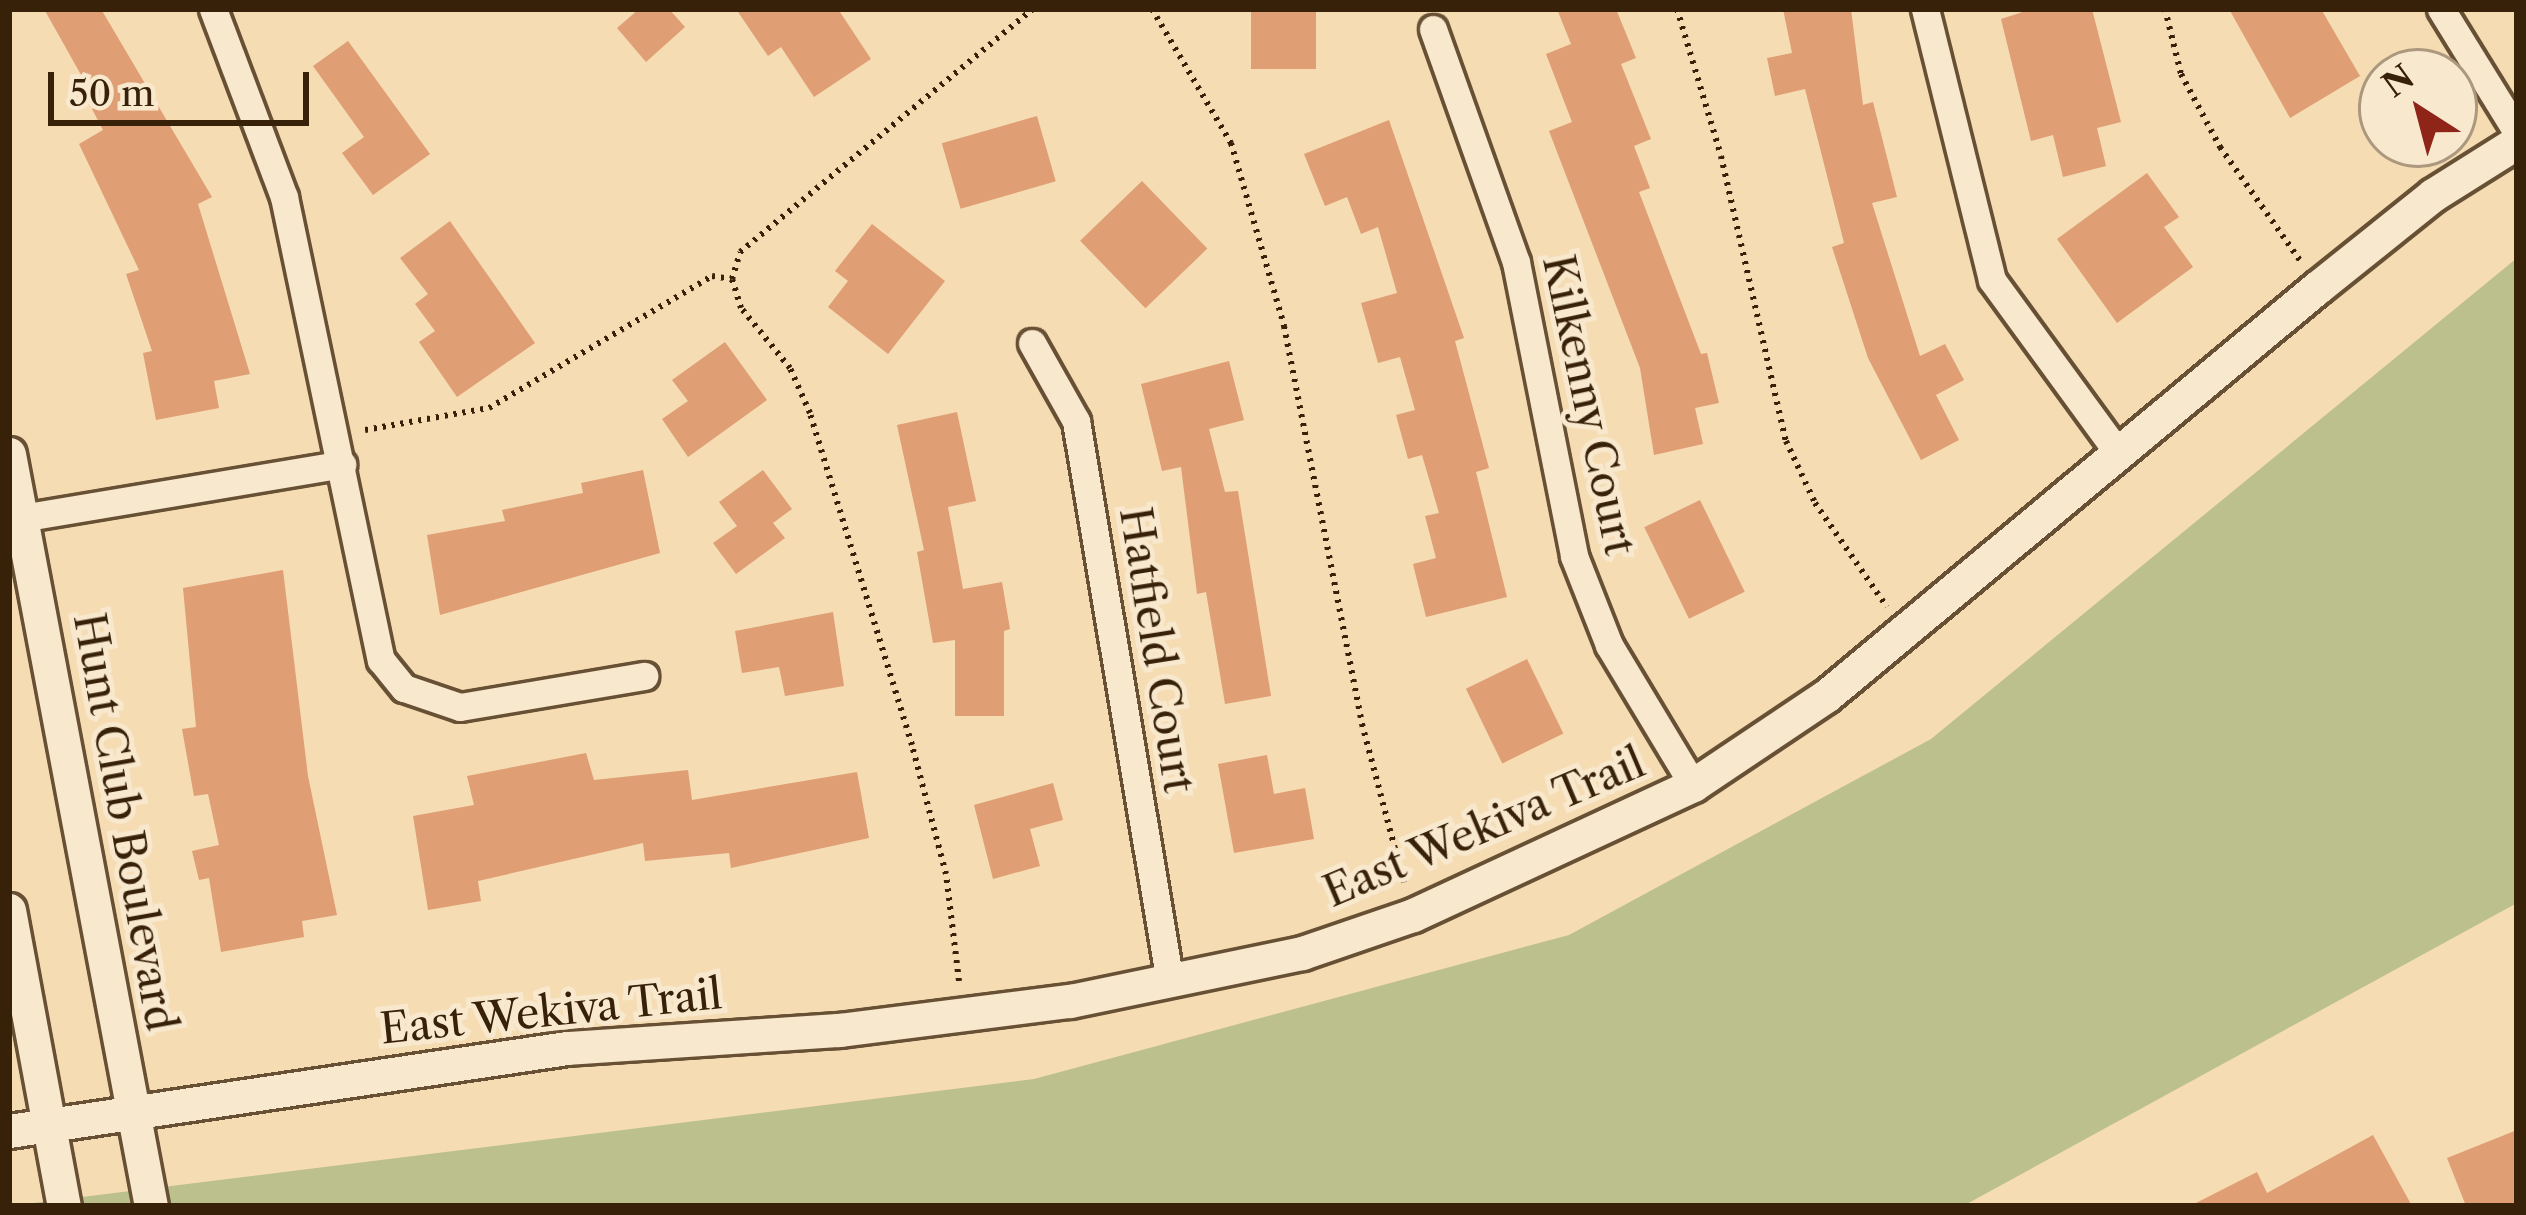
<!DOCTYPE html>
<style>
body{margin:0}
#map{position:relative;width:2526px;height:1215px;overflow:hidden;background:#f5dcb3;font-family:"Libre Caslon Text",serif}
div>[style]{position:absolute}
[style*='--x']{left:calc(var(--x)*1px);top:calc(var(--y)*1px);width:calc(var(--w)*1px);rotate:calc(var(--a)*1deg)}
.green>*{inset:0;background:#bcc08c}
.building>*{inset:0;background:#df9e73;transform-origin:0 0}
.path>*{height:6px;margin-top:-3px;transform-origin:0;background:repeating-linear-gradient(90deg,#382109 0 3px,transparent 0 9px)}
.roads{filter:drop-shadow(3px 0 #675034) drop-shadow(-3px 0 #675034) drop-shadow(0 3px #675034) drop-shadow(0 -3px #675034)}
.minor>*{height:27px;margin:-13.5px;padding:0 13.5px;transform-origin:13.5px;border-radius:13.5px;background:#f8e8ce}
.tertiary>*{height:33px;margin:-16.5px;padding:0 16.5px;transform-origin:16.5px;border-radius:16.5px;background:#f8e8ce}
span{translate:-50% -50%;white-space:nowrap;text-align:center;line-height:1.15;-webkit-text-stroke:10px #f8e8ce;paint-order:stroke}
.street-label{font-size:42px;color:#382109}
.frame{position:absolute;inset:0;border:12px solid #382109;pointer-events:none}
.north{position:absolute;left:2358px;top:48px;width:120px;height:120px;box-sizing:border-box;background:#f8e8ce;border:3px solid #ab987f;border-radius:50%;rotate:324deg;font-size:33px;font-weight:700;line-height:48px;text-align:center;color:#382109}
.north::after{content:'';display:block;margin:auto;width:42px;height:54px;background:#8f2418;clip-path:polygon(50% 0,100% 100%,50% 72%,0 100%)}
.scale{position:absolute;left:48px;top:72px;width:261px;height:54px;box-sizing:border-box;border:6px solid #382109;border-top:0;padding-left:15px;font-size:36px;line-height:42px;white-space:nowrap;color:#382109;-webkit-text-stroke:9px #f8e8ce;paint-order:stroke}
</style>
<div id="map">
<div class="green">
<i style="clip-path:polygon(2517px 258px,2517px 903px,1963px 1206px,9px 1206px,1034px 1079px,1569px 935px,1931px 739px)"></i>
</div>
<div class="building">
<i style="clip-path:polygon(44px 9px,101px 9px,212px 197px,198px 204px,250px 374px,214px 381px,219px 408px,156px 420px,143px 353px,152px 351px,126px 274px,139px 270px,79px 144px,103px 130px,92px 109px,98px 105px)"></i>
<i style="clip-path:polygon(639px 9px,669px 9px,685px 27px,646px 62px,617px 28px)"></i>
<i style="clip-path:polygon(736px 9px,838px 9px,871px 59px,814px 97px,781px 47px,768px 56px)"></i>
<i style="left:1251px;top:9px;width:65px;height:60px"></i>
<i style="clip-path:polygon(1557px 9px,1616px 9px,1636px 58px,1621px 64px,1651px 139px,1634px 146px,1650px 188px,1639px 192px,1701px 354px,1707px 353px,1719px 403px,1695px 408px,1703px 444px,1654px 455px,1640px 368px,1549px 131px,1572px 122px,1546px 54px,1571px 44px)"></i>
<i style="clip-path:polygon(1783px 9px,1851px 9px,1863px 105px,1873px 102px,1897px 197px,1872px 203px,1920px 356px,1945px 344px,1964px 380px,1936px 395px,1959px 440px,1921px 460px,1868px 358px,1832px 247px,1844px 243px,1805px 89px,1775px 96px,1767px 58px,1792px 53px)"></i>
<i style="clip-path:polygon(2032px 9px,2092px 9px,2121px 122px,2097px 128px,2106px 166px,2063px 177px,2053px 135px,2031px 141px,2001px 19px)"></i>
<i style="clip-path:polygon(2229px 9px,2321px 9px,2360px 76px,2290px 118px)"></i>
<i style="clip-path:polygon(348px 41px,430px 154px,373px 195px,342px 153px,364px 137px,313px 66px)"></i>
<i style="left:1037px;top:116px;width:68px;height:99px;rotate:74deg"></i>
<i style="clip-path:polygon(1389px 120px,1464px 338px,1455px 341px,1489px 468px,1476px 472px,1507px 597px,1426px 617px,1413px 564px,1436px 558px,1425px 516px,1439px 513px,1422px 455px,1408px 459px,1396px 415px,1415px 410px,1400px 357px,1378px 363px,1361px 303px,1397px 293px,1378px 227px,1361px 234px,1347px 197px,1325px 206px,1304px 154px)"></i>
<i style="clip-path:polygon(2147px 173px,2179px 217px,2164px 227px,2193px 267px,2117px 323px,2057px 239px)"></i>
<i style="left:1142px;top:181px;width:94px;height:86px;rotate:46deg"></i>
<i style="clip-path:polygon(450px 221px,535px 343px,457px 397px,419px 342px,435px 331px,415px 304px,428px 294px,400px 258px)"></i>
<i style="clip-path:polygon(872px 224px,945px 281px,888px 354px,828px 307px,848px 281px,835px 271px)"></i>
<i style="clip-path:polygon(725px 342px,767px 400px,688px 457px,662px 419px,688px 401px,672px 380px)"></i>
<i style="clip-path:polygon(1229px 361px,1244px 420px,1209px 429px,1225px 492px,1238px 491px,1271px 696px,1225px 704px,1206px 592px,1197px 594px,1181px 467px,1162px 471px,1141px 384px)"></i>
<i style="clip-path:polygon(957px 412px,976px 501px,948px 507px,963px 589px,1002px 582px,1010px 629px,1004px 631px,1004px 716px,955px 716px,955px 640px,933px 643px,917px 552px,924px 550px,897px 425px)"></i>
<i style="clip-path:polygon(643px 470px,660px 553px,440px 615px,427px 535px,505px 521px,502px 510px,583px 493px,581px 483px)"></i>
<i style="clip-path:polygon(763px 470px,792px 509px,773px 523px,785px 538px,736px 574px,713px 543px,737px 526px,719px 502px)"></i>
<i style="left:1700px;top:500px;width:102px;height:62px;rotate:64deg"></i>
<i style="clip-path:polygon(283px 570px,308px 776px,337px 915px,302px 921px,304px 937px,221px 952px,209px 878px,199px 880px,192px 851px,219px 845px,208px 794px,194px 796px,182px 729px,196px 727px,183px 588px)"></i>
<i style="clip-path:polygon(833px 612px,844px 686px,785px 696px,779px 667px,742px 673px,735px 631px)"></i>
<i style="left:1527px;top:659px;width:83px;height:68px;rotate:64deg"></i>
<i style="clip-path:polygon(586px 753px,594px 780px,688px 770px,692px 800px,857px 772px,869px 838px,731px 868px,729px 853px,645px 861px,643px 843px,478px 881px,481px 901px,428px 910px,413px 816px,474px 805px,467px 776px)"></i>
<i style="clip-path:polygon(1267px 755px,1274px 794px,1305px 788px,1314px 839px,1234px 853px,1218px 764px)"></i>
<i style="clip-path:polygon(1053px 783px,1063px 820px,1030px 829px,1040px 866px,993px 879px,974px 805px)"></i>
<i style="clip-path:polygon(2517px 1130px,2517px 1206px,2466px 1206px,2447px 1158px)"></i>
<i style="clip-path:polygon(2373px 1135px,2412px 1206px,2190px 1206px,2257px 1172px,2267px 1193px)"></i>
</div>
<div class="path">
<i style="--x:1152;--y:9;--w:156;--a:59.5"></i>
<i style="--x:1231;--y:143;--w:191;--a:73.8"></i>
<i style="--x:1284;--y:326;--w:406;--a:78.9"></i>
<i style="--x:1362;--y:724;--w:164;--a:75.2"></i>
<i style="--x:1677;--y:9;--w:153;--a:73.3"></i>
<i style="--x:1721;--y:156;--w:292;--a:77.2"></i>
<i style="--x:1786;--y:441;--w:68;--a:64.9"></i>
<i style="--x:1815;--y:503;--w:126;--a:55.3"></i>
<i style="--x:2165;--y:9;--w:67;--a:76.2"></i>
<i style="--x:2181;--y:74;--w:83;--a:61.9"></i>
<i style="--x:2220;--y:147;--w:141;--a:54.8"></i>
<i style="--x:365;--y:430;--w:126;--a:-10.1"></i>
<i style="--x:489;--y:408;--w:259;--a:-30.6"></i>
<i style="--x:712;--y:276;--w:20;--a:9"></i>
<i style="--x:959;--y:981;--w:108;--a:-96.9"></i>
<i style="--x:946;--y:874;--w:133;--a:-104.8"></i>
<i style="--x:912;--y:745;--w:347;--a:-107.1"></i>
<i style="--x:810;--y:413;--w:49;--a:-114"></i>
<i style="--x:790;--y:368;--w:77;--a:-129.2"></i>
<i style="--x:741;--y:308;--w:30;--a:-107"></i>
<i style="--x:732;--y:279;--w:28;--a:-73"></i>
<i style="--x:740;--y:252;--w:381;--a:-39.7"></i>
</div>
<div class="roads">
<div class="minor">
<i style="--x:213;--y:9;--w:201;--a:69.3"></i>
<i style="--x:284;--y:197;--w:473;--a:78.2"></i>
<i style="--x:381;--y:660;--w:36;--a:51"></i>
<i style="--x:404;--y:688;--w:59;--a:18.7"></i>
<i style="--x:460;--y:707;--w:187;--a:-9.6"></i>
<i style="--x:1925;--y:9;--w:279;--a:76.1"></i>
<i style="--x:1992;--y:280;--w:214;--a:53.9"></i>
<i style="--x:2441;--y:9;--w:145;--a:58.3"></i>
<i style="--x:1433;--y:29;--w:247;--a:70.4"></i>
<i style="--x:1516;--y:262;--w:300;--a:78.8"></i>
<i style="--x:1574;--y:556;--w:96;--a:68.5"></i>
<i style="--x:1609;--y:645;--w:163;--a:59"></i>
<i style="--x:1032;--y:343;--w:90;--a:60.6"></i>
<i style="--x:1076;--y:421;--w:569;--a:80.49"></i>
<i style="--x:9;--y:520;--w:338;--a:-9.5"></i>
</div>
<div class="tertiary">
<i style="--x:9;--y:454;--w:765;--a:79.31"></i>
<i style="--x:9;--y:910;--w:301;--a:79.5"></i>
<i style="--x:9;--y:1131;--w:564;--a:-8.46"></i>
<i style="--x:567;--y:1048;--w:273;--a:-3.8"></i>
<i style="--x:839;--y:1030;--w:233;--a:-7.2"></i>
<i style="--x:1070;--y:1001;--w:237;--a:-11.7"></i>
<i style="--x:1302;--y:953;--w:117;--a:-18.9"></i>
<i style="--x:1413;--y:915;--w:309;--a:-24.9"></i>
<i style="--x:1693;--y:785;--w:160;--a:-33.8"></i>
<i style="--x:1826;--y:696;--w:640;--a:-39.74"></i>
<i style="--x:2318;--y:287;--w:147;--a:-38.7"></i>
<i style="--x:2433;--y:195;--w:99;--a:-32.2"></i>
</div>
</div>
<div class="street-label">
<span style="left:1589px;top:405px;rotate:78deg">Kilkenny Court</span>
<span style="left:1157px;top:650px;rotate:81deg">Hatfield Court</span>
<span style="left:125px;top:822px;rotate:80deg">Hunt Club Boulevard</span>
<span style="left:1484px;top:827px;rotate:-23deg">East Wekiva Trail</span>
<span style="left:551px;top:1011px;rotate:-6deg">East Wekiva Trail</span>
</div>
<div class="frame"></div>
<div class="north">N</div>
<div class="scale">50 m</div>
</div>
